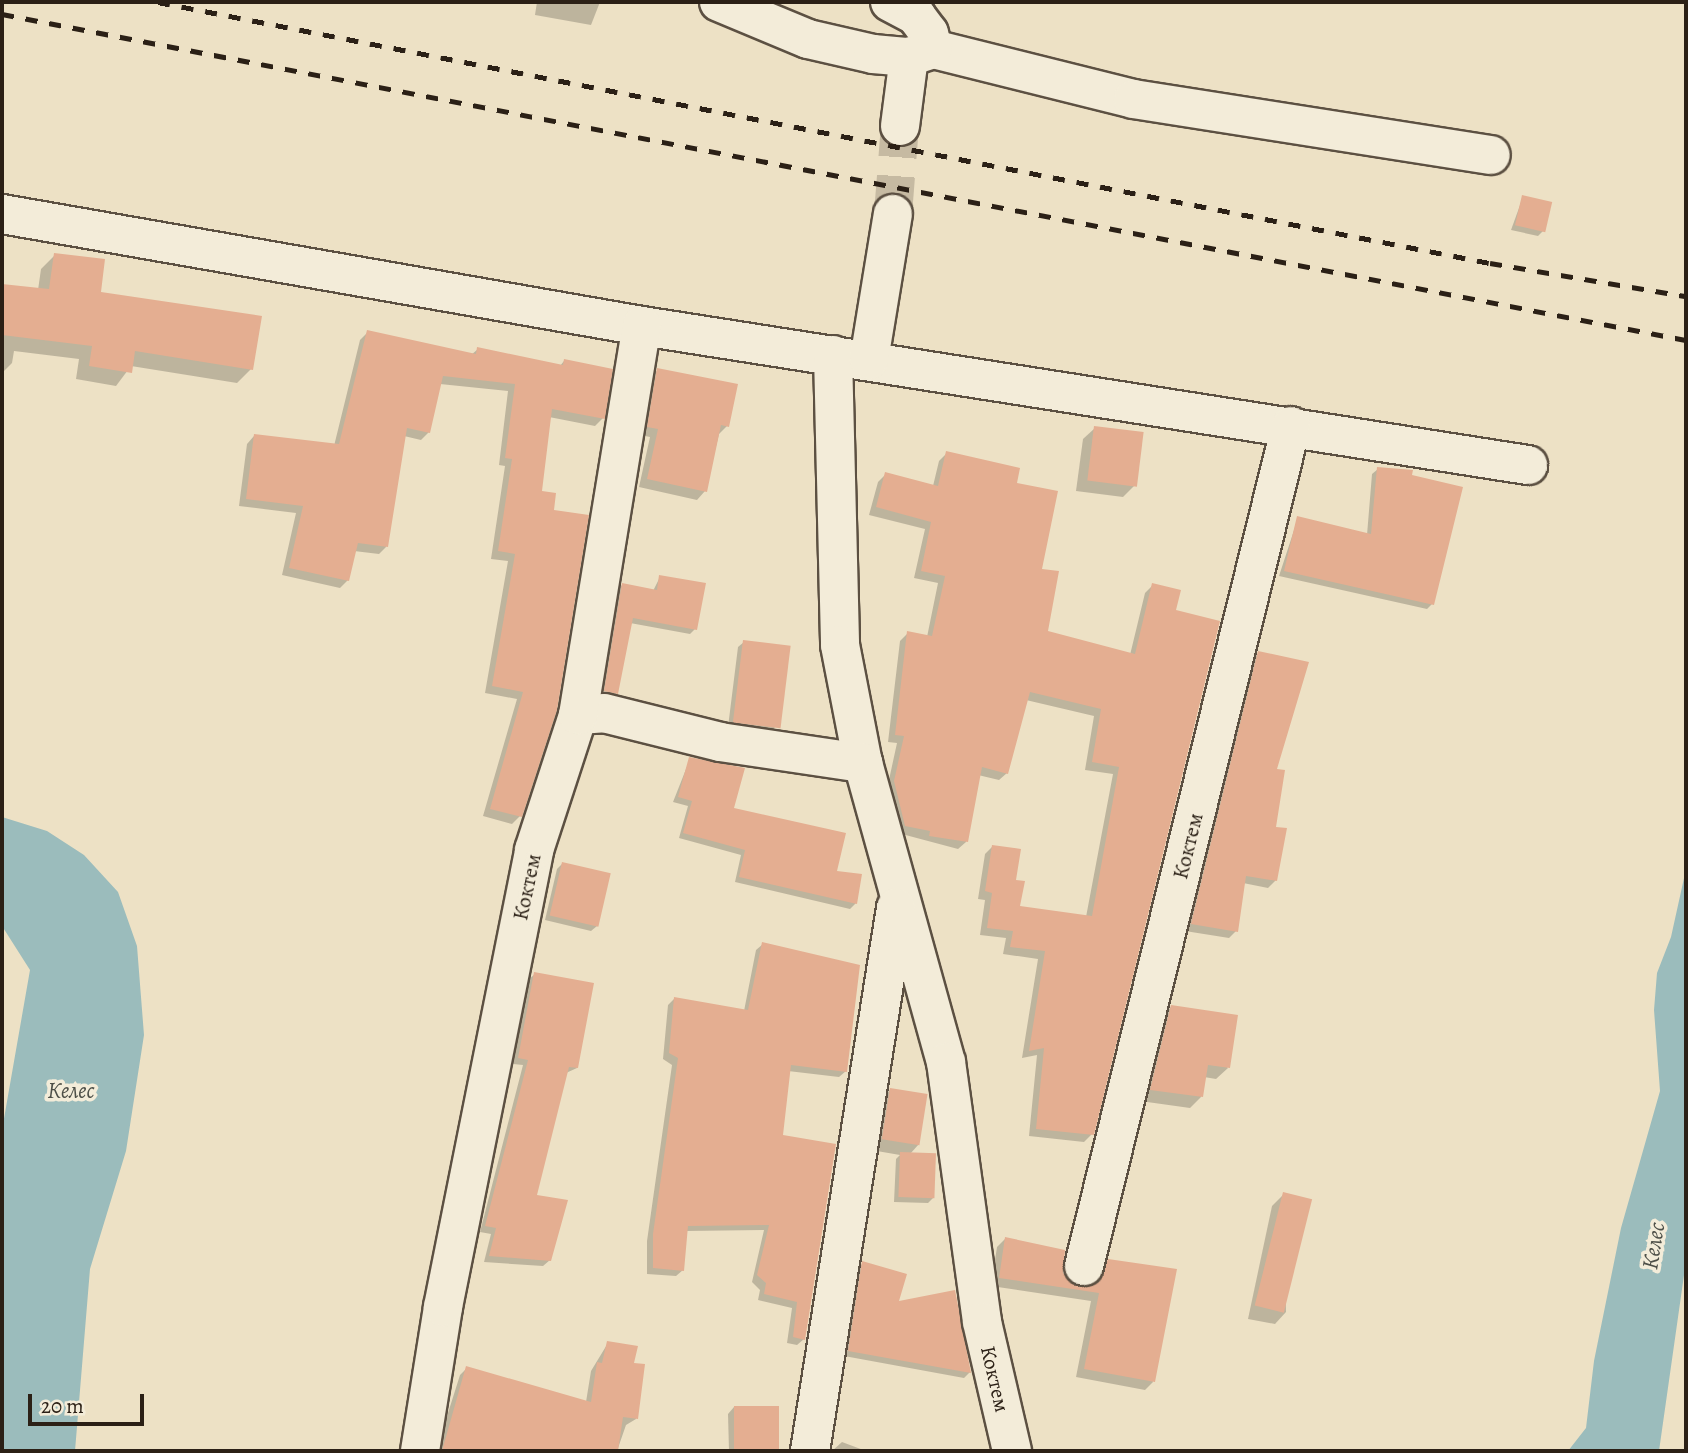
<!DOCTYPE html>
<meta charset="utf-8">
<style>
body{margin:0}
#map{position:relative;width:1688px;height:1453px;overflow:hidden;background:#ede1c5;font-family:Alegreya,serif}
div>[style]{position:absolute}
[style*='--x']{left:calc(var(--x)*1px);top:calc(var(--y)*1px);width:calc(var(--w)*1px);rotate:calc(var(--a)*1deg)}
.water>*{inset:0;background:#9bbcbc}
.shadow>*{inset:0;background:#0003}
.building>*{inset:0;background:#e4ae91;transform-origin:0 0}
.street-tunnel>*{height:38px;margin-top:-19px;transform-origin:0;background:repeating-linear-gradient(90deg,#c6baa2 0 38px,transparent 0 57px)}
.roads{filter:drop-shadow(2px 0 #5c5042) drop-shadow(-2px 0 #5c5042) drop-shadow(0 2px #5c5042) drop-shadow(0 -2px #5c5042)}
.street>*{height:38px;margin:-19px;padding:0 19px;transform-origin:19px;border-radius:19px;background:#f3ecd9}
.rail>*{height:5px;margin-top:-2.5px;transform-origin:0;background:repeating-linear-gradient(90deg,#2b2016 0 12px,transparent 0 24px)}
span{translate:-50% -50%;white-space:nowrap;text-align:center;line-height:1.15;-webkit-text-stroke:7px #f3ecd9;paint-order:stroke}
.street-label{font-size:21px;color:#2b2016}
.water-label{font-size:23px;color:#4d4f48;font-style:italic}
.frame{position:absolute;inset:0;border:4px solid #2b2016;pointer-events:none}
.scale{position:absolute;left:28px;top:1394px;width:116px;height:32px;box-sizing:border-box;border:4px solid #2b2016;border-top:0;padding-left:9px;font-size:21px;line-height:24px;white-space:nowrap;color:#2b2016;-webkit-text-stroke:5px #f3ecd9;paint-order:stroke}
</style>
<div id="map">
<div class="water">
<i style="clip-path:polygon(2px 817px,47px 831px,84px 855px,118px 892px,137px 946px,144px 1035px,126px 1151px,90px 1269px,75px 1451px,2px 1451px,2px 1130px,30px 970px,2px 926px)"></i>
<i style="clip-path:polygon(1686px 869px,1686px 1261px,1659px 1451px,1568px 1451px,1586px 1428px,1594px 1361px,1621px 1228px,1660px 1091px,1654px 1010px,1657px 973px,1671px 937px)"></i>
</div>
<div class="shadow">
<i style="clip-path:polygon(537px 2px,600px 2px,591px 25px,535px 15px)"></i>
<i style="clip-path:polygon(1523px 197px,1543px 231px,1538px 236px,1511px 230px)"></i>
<i style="clip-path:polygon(55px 255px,99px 293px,251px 369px,237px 383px,131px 366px,116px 386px,76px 379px,79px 359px,14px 351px,12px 363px,2px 373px,2px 286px,38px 290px,41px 269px)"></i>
<i style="clip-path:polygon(368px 332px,471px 355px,478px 349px,560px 366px,564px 361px,603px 418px,595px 426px,549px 417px,540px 492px,520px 816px,512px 824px,483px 816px,517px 699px,485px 693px,508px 561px,491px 559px,505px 466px,499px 465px,508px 391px,440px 384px,429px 432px,421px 440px,404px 436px,386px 547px,379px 554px,354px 551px,348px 580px,340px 588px,282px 575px,296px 513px,239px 506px,247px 444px,254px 436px,334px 446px,360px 340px)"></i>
<i style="clip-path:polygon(658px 370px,727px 426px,719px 434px,705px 491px,697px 500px,639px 487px,650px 437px,640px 435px,649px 378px)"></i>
<i style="clip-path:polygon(1095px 428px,1134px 486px,1123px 497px,1076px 491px,1083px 439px)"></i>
<i style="clip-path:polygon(947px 453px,1014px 484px,1040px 570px,1046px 632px,1130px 655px,1145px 593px,1153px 585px,1174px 612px,1092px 1134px,1084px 1142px,1029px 1136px,1037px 1055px,1022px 1058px,1038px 959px,1003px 954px,1006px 938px,980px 935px,985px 900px,978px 899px,985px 854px,993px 846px,1014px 881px,1018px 908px,1086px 917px,1113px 774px,1085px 770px,1094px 716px,1026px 700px,1007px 773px,999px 780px,978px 775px,966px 842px,958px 849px,898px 833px,887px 789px,897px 743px,888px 742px,900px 641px,908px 633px,927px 637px,938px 583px,914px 578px,925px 529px,869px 515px,878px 482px,886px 474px,933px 486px,939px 461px)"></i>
<i style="clip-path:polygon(1378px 469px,1432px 604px,1427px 609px,1279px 576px,1298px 518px,1367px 535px,1372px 474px)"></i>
<i style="clip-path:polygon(660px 577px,695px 629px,690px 634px,630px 623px,617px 693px,611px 698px,600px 696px,617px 591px,622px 585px,653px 591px)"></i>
<i style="clip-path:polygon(744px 642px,775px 727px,770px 733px,728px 727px,738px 647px)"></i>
<i style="clip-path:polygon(1259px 653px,1276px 880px,1268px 888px,1243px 883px,1236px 931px,1229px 938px,1185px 931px,1251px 660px)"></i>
<i style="clip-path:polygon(690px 759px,731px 809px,835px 872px,856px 903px,850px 909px,735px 882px,741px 855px,679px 838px,688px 806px,673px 802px)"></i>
<i style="clip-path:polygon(562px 864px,597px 926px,591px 931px,545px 920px,557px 869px)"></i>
<i style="clip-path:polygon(763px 944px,846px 1071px,839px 1077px,788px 1071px,781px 1136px,804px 1339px,797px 1345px,787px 1343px,792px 1308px,758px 1300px,760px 1290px,752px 1282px,764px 1230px,686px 1231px,683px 1270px,676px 1276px,647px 1274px,647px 1241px,672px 1065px,663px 1059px,668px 1005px,674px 999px,744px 1011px,756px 950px)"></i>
<i style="clip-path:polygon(535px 974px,577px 1068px,566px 1073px,535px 1197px,550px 1260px,543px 1266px,484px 1262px,491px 1234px,480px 1232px,523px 1065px,513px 1064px,528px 980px)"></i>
<i style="clip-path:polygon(1171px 1007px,1228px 1068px,1216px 1079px,1204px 1077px,1201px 1097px,1190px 1108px,1140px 1101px,1160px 1019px)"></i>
<i style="clip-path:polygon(890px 1090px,919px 1144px,910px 1154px,934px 1197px,928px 1203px,894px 1202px,896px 1159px,900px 1155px,871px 1150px,879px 1101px)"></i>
<i style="clip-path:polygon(1284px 1194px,1286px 1312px,1275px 1324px,1248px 1319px,1272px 1206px)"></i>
<i style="clip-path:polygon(1005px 1239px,1079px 1289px,1094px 1285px,1109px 1260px,1153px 1382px,1145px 1390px,1076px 1377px,1091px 1301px,991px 1286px,997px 1247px)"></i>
<i style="clip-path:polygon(863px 1263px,897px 1304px,970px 1372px,964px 1378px,844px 1356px,857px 1269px)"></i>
<i style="clip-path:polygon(608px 1343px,632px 1365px,636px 1419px,626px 1425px,617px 1451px,436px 1451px,460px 1375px,467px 1368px,586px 1402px,591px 1371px)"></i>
<i style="clip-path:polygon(734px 1407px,777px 1407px,778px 1451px,729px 1451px,728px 1414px)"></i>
<i style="clip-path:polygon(842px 1442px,866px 1451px,832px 1451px)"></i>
</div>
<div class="building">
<i style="left:1522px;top:195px;width:31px;height:31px;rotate:13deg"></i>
<i style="clip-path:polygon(54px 253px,105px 259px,101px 292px,262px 316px,253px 370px,135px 351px,132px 373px,89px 366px,92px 346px,2px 335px,2px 284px,49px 289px)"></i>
<i style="clip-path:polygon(367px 330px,476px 354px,477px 347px,563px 365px,564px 359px,613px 369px,605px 419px,552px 409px,542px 491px,556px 493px,554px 510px,589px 515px,557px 710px,522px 817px,490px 809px,523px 692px,492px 686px,515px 554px,498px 551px,512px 459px,505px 458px,515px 384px,443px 376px,430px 433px,407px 428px,388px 547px,358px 543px,349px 581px,289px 568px,303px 506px,246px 499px,254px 434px,339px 444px)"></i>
<i style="clip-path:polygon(657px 368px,738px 384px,729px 427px,721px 425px,707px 492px,647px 479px,658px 429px,647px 427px)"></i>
<i style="left:1094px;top:426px;width:50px;height:55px;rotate:7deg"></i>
<i style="clip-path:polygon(946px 451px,1020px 468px,1017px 483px,1058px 491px,1042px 569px,1059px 571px,1048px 631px,1135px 654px,1152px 583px,1181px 590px,1176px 610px,1220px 621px,1094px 1135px,1036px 1129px,1044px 1048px,1029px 1051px,1045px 951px,1010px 947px,1013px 931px,987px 928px,992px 893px,985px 891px,992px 845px,1021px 849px,1016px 880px,1025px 881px,1020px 906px,1092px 916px,1119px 767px,1092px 762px,1101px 709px,1030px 692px,1008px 774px,982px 767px,968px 842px,929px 836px,930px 831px,905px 826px,894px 781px,904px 736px,895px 735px,907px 631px,932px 636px,945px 576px,921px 571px,931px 522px,876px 507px,885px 472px,938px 486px)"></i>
<i style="clip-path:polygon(1377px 467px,1413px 470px,1412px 475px,1463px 487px,1434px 605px,1284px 571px,1297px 516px,1371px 534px)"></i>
<i style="clip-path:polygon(659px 575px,706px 583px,697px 630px,633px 618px,618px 694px,604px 691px,622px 583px,657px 590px)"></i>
<i style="left:743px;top:640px;width:48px;height:83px;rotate:7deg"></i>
<i style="clip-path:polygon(1258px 651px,1309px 662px,1277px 769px,1285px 770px,1276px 827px,1287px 828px,1277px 881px,1246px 876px,1238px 932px,1191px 924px)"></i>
<i style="clip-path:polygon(689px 757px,745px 768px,734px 808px,846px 833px,837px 871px,862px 874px,857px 904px,739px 877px,745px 850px,683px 833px,692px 801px,678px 797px)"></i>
<i style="left:562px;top:862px;width:50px;height:55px;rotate:13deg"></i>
<i style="clip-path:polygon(762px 942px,860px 965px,847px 1072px,791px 1065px,783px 1135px,836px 1144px,805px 1340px,793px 1337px,797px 1302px,764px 1294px,766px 1283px,757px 1275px,769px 1225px,688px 1226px,684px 1271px,653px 1268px,653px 1234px,678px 1058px,669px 1053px,674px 997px,748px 1010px)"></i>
<i style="clip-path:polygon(534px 972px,594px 983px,578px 1068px,569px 1067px,537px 1195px,568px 1200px,551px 1261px,489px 1256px,496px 1228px,485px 1226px,528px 1060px,518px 1058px)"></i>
<i style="clip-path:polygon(1171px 1005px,1238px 1015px,1230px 1068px,1208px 1065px,1203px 1097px,1150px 1090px)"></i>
<i style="left:890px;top:1088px;width:38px;height:52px;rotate:9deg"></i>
<i style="left:900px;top:1152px;width:36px;height:45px;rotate:2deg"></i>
<i style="left:1283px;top:1192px;width:30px;height:117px;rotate:14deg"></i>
<i style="clip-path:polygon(1005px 1237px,1065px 1250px,1063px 1273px,1079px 1287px,1099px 1282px,1108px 1259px,1177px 1269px,1155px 1382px,1084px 1369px,1099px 1293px,999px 1278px)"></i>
<i style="clip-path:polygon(862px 1261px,907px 1274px,899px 1301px,955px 1290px,971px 1373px,848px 1351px)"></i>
<i style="clip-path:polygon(607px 1341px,638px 1346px,634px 1363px,645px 1364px,638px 1419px,623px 1417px,618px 1451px,442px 1451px,466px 1366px,591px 1402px,597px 1362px,602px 1363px)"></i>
<i style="left:734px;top:1406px;width:45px;height:45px"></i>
</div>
<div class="street-tunnel">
<i style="--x:893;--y:214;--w:88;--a:-85.5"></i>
</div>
<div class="roads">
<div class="street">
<i style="--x:719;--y:2;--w:96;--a:22.6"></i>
<i style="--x:808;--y:39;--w:67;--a:13"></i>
<i style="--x:873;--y:54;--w:36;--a:5"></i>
<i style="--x:909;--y:57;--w:25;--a:-18"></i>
<i style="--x:933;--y:49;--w:206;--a:14"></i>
<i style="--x:1133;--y:99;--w:362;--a:8.9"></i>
<i style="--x:890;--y:2;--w:30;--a:28"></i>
<i style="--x:916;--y:16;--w:21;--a:53"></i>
<i style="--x:929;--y:33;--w:16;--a:76"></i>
<i style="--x:900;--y:126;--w:70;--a:-82.6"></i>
<i style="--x:2;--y:214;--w:650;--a:9.93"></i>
<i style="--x:642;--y:326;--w:897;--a:8.92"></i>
<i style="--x:833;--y:355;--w:290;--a:88.6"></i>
<i style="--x:840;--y:645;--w:120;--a:79"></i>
<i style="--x:863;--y:763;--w:310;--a:74.5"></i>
<i style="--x:946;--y:1062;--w:262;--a:82.1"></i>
<i style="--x:982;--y:1322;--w:132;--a:76.9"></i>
<i style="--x:869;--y:360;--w:148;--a:-80.7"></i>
<i style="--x:578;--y:715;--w:26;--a:-4"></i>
<i style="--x:604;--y:713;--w:120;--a:14"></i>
<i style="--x:720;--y:742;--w:145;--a:8.4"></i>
<i style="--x:1084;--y:1266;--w:865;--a:-76.16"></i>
<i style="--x:420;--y:1451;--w:146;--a:-80.9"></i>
<i style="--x:443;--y:1307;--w:466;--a:-78.7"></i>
<i style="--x:534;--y:850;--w:142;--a:-71.9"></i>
<i style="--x:578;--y:715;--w:394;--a:-80.7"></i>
<i style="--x:810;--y:1451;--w:550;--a:-81"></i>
</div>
</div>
<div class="rail">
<i style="--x:158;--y:2;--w:1357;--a:11.09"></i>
<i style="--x:1490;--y:263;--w:199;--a:9.6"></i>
<i style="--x:2;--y:14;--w:1715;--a:10.96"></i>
</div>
<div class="street-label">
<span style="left:1188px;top:846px;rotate:-76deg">Коктем</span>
<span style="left:527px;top:887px;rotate:-78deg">Коктем</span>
<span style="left:995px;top:1379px;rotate:77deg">Коктем</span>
</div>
<div class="water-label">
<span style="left:71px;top:1091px">Келес</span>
<span style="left:1654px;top:1246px;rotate:-81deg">Келес</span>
</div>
<div class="frame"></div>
<div class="scale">20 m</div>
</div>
